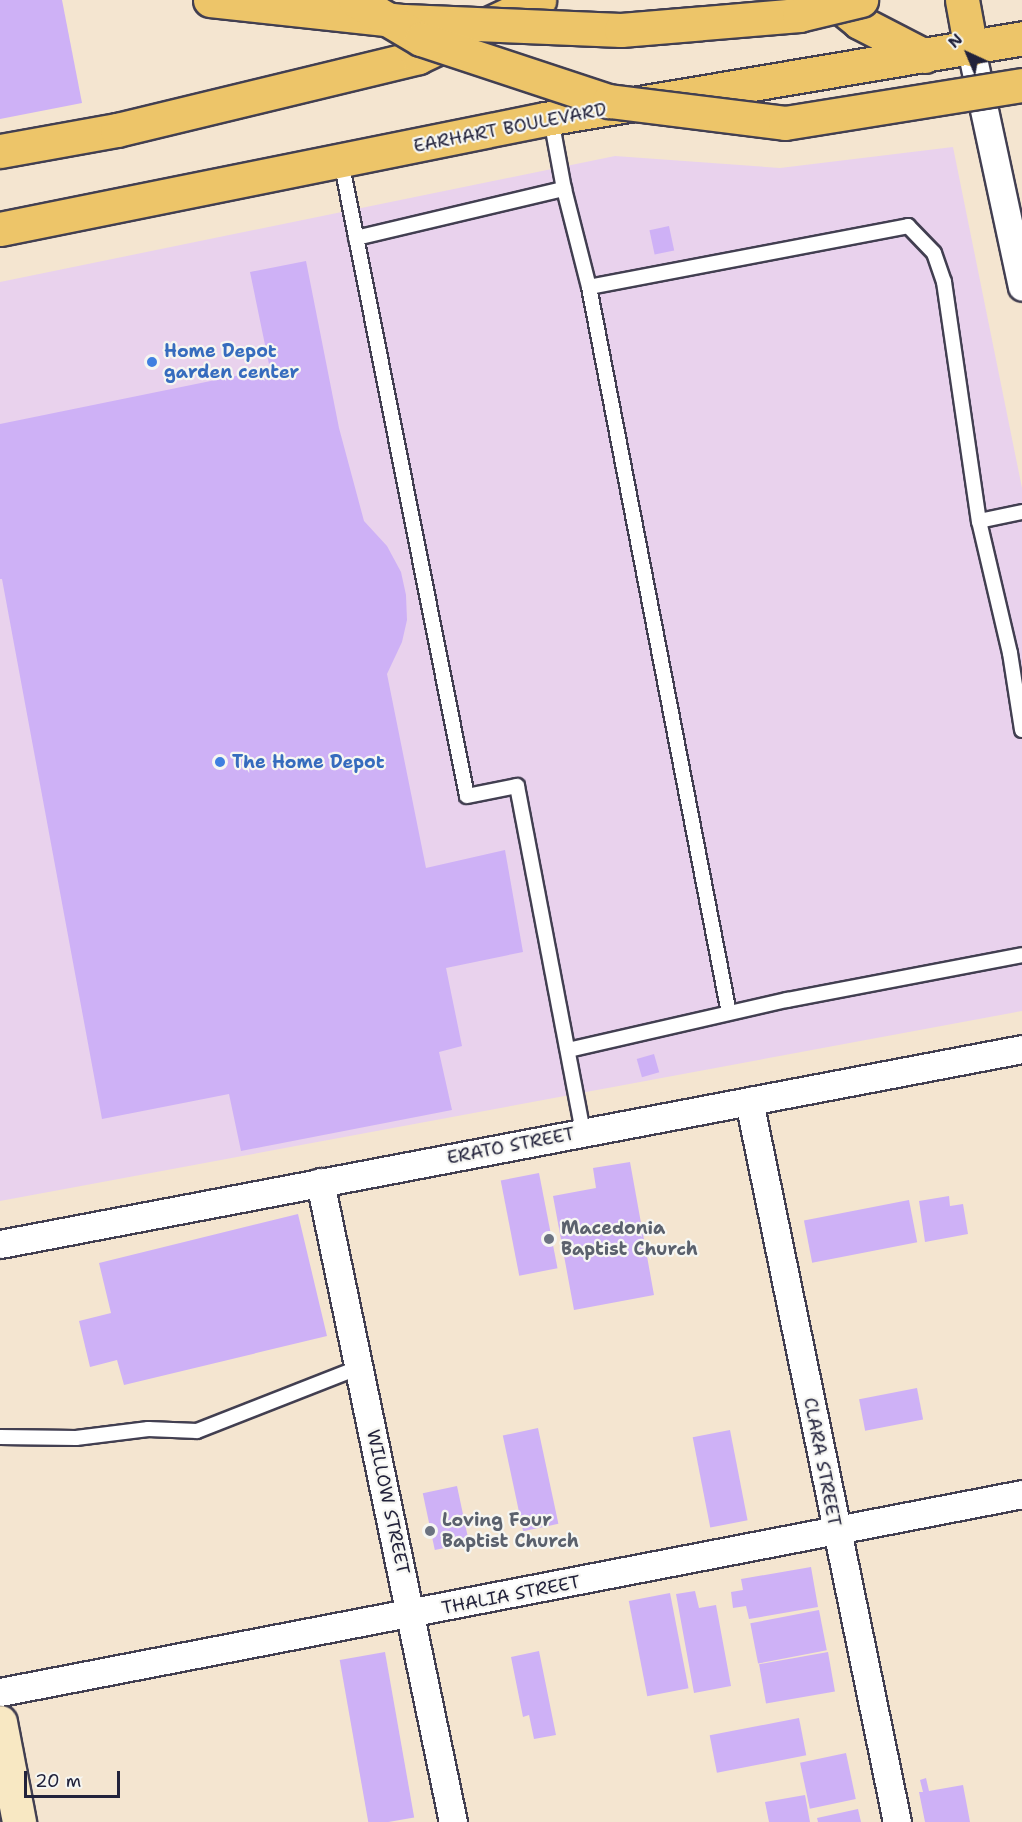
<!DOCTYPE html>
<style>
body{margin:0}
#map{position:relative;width:1022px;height:1822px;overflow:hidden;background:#f4e5d0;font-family:"Shantell Sans",sans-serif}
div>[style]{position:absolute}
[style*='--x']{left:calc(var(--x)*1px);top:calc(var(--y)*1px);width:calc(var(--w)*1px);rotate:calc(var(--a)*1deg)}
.built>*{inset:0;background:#e9d2ed}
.building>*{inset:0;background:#ceb1f6;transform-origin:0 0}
.roads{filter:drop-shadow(2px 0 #423f51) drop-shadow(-2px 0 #423f51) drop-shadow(0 2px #423f51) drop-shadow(0 -2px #423f51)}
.lane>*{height:14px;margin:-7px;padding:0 7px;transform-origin:7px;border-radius:7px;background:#fff}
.street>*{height:27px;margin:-13.5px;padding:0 13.5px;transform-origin:13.5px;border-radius:13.5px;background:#fff}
.secondary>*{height:33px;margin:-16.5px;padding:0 16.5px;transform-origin:16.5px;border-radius:16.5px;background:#f8e8c3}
.primary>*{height:33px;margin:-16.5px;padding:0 16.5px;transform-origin:16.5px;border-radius:16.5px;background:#edc569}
.bridges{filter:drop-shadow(2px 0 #423f51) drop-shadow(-2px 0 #423f51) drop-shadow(0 2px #423f51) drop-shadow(0 -2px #423f51)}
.highway-bridge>*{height:33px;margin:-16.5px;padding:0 16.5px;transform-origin:16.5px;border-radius:16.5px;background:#edc569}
.dots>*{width:16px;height:16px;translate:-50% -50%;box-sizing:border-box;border:3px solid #f6f6f2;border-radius:50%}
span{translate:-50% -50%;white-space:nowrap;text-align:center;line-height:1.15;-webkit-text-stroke:4.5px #f6f6f2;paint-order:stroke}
.street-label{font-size:18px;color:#22223b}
.shop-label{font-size:18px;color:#366cbe;font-weight:700}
.left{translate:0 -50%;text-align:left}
.worship-label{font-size:18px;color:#5b616d;font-weight:700}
.north{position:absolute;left:938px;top:24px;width:60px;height:60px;-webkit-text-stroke:4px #f6f6f2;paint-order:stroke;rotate:316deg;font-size:16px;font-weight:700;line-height:24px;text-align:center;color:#22223b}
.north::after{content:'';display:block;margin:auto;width:21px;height:27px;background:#22223b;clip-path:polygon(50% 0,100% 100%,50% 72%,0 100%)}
.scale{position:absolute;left:24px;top:1771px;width:96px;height:27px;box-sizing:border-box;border:3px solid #22223b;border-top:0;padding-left:8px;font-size:18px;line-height:21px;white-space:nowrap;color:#22223b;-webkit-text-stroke:4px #f6f6f2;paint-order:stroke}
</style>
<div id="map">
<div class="built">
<i style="clip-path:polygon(953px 147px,1022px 488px,1022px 1011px,0 1201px,0 282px,615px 156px,780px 168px)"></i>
</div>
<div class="building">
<i style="clip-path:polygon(0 0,62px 0,82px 103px,0 119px)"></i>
<i style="left:669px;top:226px;width:25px;height:20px;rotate:78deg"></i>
<i style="clip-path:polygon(306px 261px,339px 428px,364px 521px,387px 546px,401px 572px,406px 595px,407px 620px,402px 642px,387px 674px,426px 868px,505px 850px,523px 952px,446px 968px,462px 1046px,439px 1052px,452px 1110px,241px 1151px,229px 1094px,102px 1119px,2px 579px,0 579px,0 424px,270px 369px,250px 272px)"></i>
<i style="left:654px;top:1054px;width:19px;height:18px;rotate:74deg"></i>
<i style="clip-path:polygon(630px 1162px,654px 1295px,574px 1310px,553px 1196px,596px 1188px,593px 1168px)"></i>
<i style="left:539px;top:1173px;width:97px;height:39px;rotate:79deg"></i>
<i style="clip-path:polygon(949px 1196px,950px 1206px,963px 1204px,968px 1234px,925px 1242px,919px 1201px)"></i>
<i style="left:909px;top:1200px;width:43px;height:107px;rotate:79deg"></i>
<i style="clip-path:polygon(298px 1214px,327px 1336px,124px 1385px,117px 1360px,90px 1367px,79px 1321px,111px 1313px,99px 1263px)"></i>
<i style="left:917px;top:1388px;width:32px;height:59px;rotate:79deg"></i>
<i style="left:538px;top:1428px;width:98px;height:36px;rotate:78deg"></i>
<i style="left:730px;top:1430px;width:92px;height:38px;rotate:79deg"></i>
<i style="left:457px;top:1486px;width:58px;height:35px;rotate:78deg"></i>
<i style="clip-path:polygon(811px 1567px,818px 1607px,749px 1619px,746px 1606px,733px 1608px,731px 1592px,743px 1590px,741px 1579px)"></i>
<i style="clip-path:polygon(695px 1591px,699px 1608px,716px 1605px,731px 1686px,694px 1693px,676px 1594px)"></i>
<i style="left:670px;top:1593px;width:97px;height:42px;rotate:79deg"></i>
<i style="left:819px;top:1610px;width:41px;height:70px;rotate:79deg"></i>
<i style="clip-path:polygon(539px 1651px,556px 1735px,534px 1739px,529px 1715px,523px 1717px,511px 1657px)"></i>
<i style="left:385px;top:1652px;width:168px;height:46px;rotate:80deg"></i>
<i style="left:828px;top:1652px;width:40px;height:70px;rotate:80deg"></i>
<i style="left:799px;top:1718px;width:38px;height:91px;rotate:79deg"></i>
<i style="left:846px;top:1753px;width:47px;height:47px;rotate:78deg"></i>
<i style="clip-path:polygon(926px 1778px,929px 1791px,963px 1785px,970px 1822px,925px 1822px,919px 1792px,923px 1792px,920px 1780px)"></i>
<i style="clip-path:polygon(805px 1795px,810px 1822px,769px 1822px,765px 1802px)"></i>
<i style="clip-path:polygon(858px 1809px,861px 1822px,818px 1822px,817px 1818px)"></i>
</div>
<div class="roads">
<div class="lane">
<i style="--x:551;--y:119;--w:71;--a:79.5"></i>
<i style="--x:564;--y:189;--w:101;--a:75.7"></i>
<i style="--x:589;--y:287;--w:325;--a:-10.8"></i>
<i style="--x:908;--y:226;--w:37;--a:46"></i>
<i style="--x:934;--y:253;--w:31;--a:71"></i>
<i style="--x:944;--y:282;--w:242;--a:81.7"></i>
<i style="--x:979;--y:521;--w:136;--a:76.8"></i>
<i style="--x:1010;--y:653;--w:78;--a:81.1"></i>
<i style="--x:341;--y:161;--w:647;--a:78.78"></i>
<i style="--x:467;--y:796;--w:51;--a:-11.3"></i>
<i style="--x:517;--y:786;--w:353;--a:79.2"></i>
<i style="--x:356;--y:238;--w:214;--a:-13.3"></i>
<i style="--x:589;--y:287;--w:739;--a:79.09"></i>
<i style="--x:979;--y:521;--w:44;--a:-11.8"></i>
<i style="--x:568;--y:1050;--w:225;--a:-12.9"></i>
<i style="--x:787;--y:1000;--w:239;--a:-10.8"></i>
<i style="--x:0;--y:1437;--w:76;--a:0.8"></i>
<i style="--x:76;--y:1438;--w:73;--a:-7.1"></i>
<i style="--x:148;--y:1429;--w:49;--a:2.3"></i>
<i style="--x:197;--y:1431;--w:175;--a:-21.4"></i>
</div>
<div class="street">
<i style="--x:971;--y:49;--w:243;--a:77.9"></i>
<i style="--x:749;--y:1101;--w:736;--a:78.4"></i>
<i style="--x:320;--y:1182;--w:654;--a:78.26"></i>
<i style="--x:0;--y:1244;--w:1040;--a:-10.8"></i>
<i style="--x:0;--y:1692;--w:1041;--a:-10.96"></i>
</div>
<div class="secondary">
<i style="--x:0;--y:1722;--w:102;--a:79.2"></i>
</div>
<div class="primary">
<i style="--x:832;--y:0;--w:35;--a:39"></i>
<i style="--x:859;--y:22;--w:74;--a:27.3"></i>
<i style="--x:962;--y:0;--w:50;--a:79.6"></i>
<i style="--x:0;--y:151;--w:119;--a:-10.2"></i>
<i style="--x:117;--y:130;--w:310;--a:-13.6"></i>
<i style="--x:418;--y:57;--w:134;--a:-25.2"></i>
<i style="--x:0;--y:229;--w:556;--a:-11.41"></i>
<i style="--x:545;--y:119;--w:484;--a:-9.6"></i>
</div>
</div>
<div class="bridges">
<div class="highway-bridge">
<i style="--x:210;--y:0;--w:195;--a:6.2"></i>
<i style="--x:404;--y:21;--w:217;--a:2.4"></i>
<i style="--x:621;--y:30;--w:179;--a:-4.8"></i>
<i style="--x:799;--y:15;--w:64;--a:-13.6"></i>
<i style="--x:355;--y:0;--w:77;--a:30.6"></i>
<i style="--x:421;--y:39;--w:198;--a:18.3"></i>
<i style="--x:609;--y:101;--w:177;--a:7.1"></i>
<i style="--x:785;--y:123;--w:240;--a:-9.1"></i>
</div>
</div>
<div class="dots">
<i style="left:152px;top:362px;background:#3f7fe0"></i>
<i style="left:220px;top:762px;background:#3f7fe0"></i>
<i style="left:549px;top:1239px;background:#6b7280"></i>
<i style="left:430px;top:1531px;background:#6b7280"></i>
</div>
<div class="street-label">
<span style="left:510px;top:128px;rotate:-11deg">EARHART BOULEVARD</span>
<span style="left:511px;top:1146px;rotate:-11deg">ERATO STREET</span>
<span style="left:822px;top:1462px;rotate:79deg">CLARA STREET</span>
<span style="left:388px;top:1502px;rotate:78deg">WILLOW STREET</span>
<span style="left:511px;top:1595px;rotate:-11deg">THALIA STREET</span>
</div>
<div class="shop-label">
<span class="left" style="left:164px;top:362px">Home Depot<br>garden center</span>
<span class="left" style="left:232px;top:762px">The Home Depot</span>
</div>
<div class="worship-label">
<span class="left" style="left:561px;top:1239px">Macedonia<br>Baptist Church</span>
<span class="left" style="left:442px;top:1531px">Loving Four<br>Baptist Church</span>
</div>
<div class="north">N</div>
<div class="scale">20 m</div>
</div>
